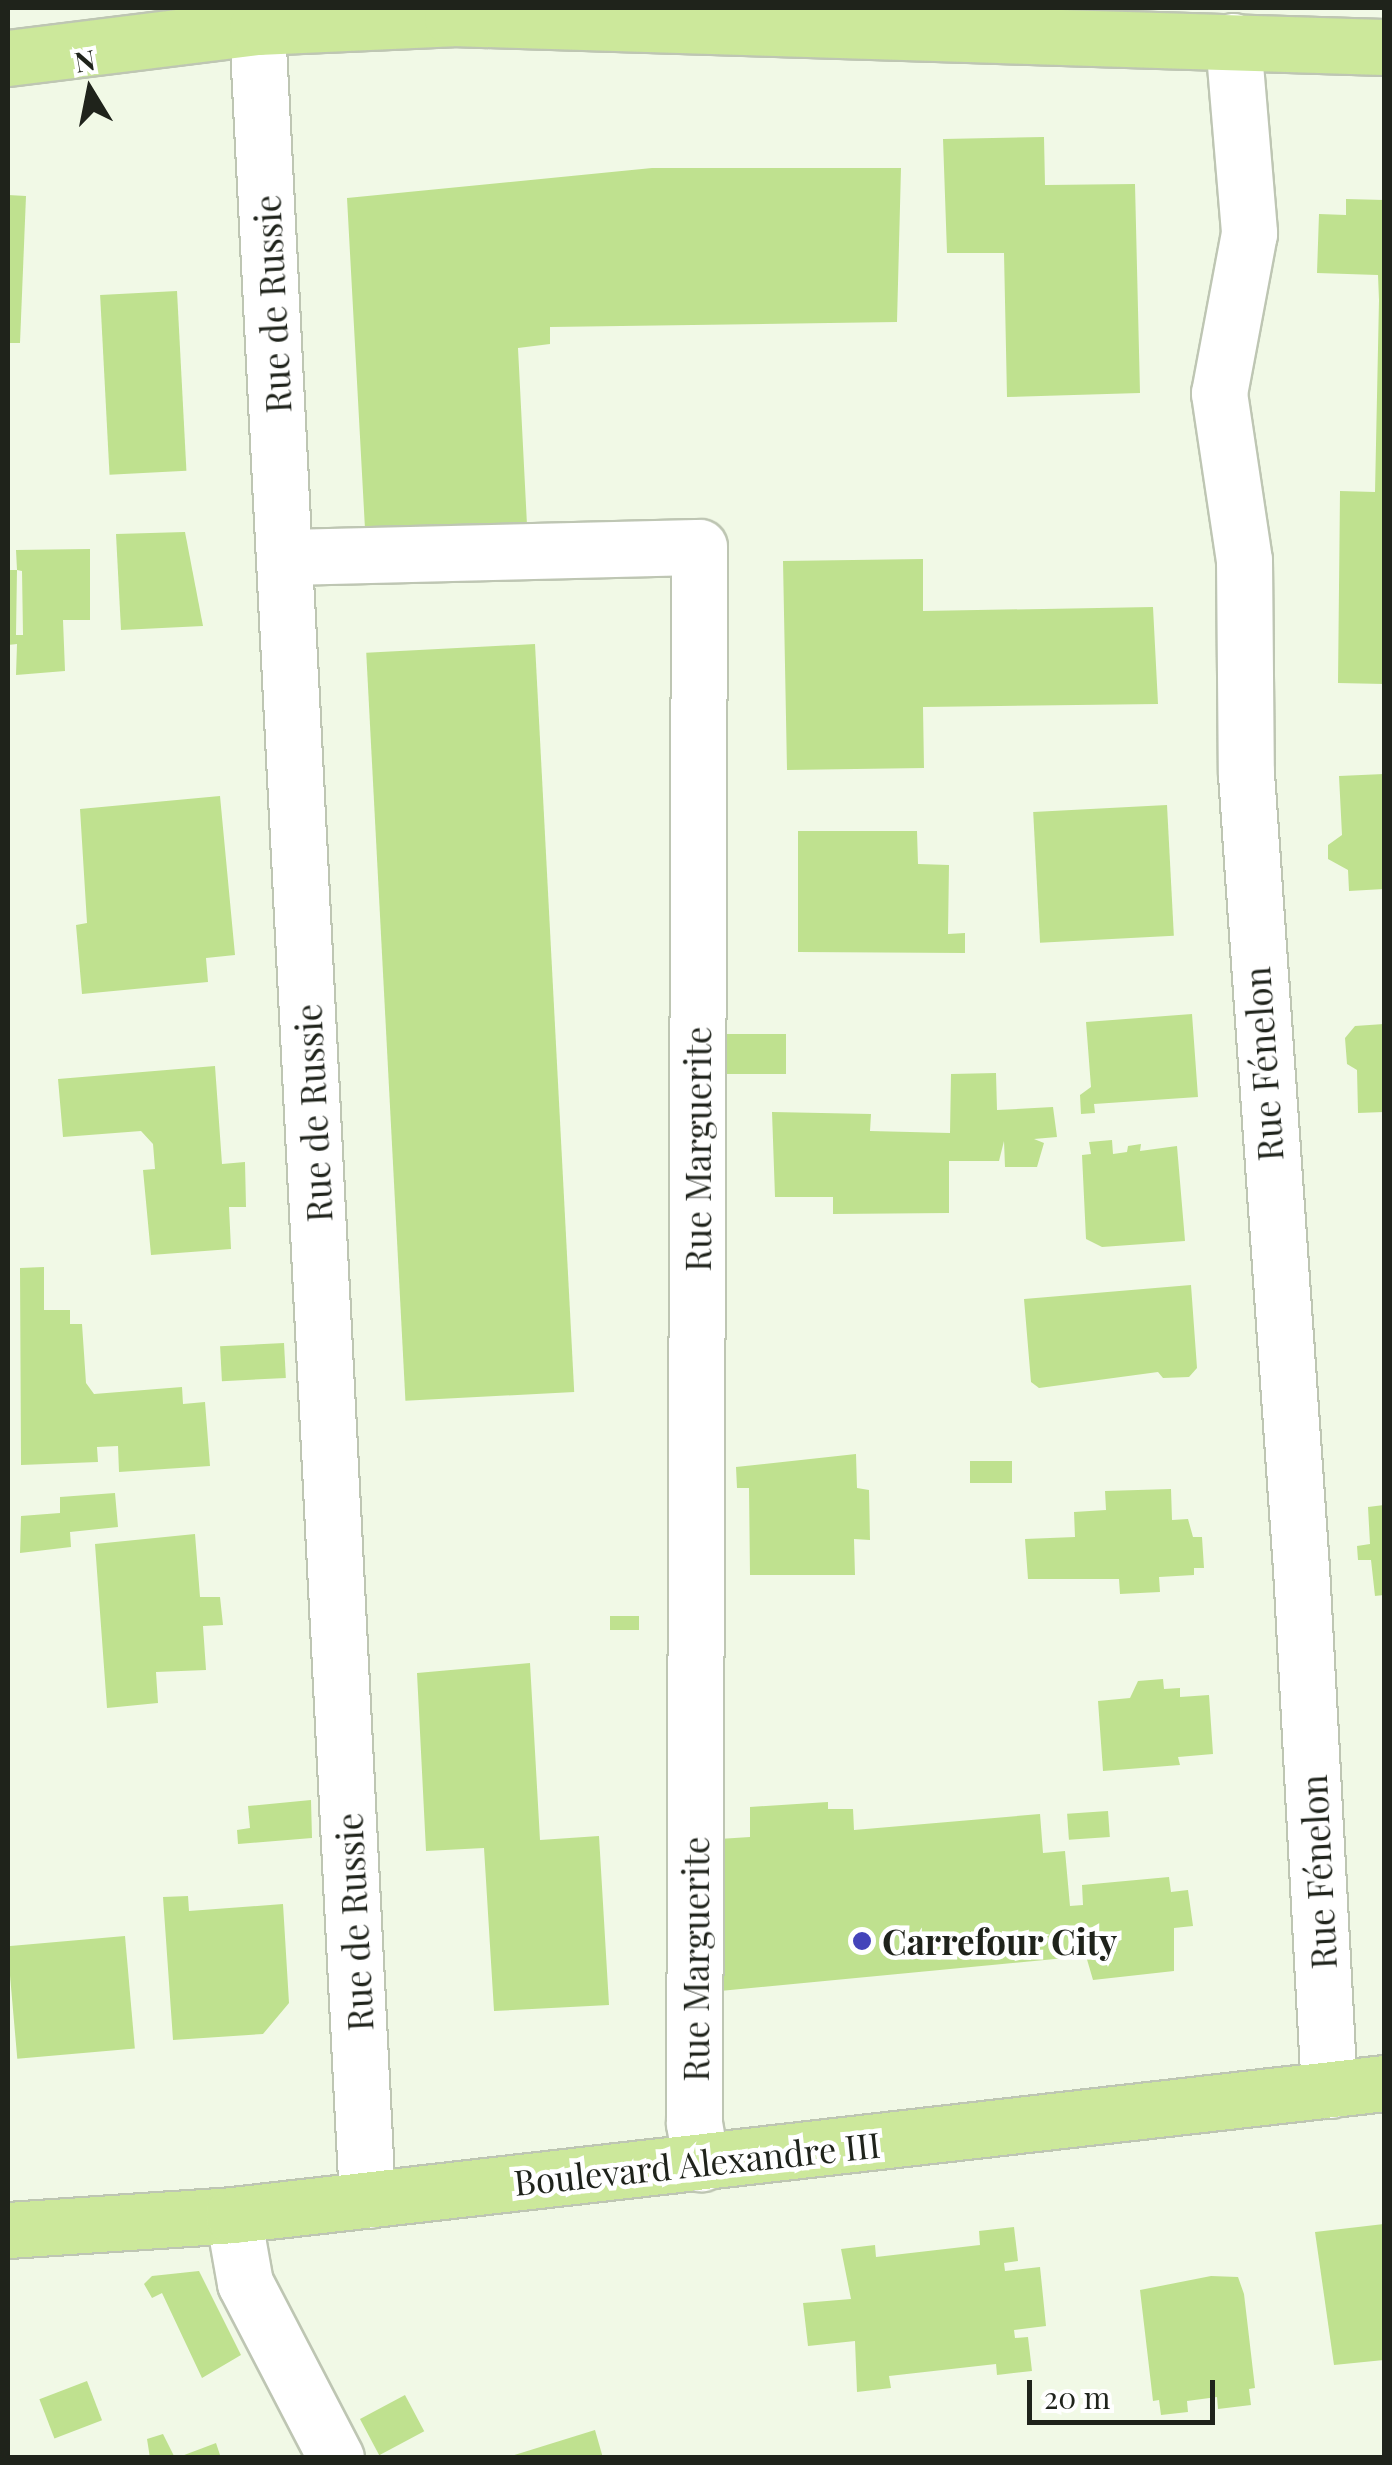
<!DOCTYPE html>
<meta charset="utf-8">
<style>
body{margin:0}
#map{position:relative;width:1392px;height:2465px;overflow:hidden;background:#f1f9e6;font-family:"Playfair Display",serif}
div>[style]{position:absolute}
[style*='--x']{left:calc(var(--x)*1px);top:calc(var(--y)*1px);width:calc(var(--w)*1px);rotate:calc(var(--a)*1deg)}
.building>*{inset:0;background:#bfe18f;transform-origin:0 0}
.roads{filter:drop-shadow(2px 0 #bec6b3) drop-shadow(-2px 0 #bec6b3) drop-shadow(0 2px #bec6b3) drop-shadow(0 -2px #bec6b3)}
.minor>*{height:55px;margin:-27.5px;padding:0 27.5px;transform-origin:27.5px;border-radius:27.5px;background:#fff}
.primary>*{height:55px;margin:-27.5px;padding:0 27.5px;transform-origin:27.5px;border-radius:27.5px;background:#cce89b}
.dots>*{width:28px;height:28px;translate:-50% -50%;box-sizing:border-box;border:5px solid #fff;border-radius:50%}
span{translate:-50% -50%;white-space:nowrap;text-align:center;line-height:1.15;-webkit-text-stroke:9px #fff;paint-order:stroke}
.street-label{font-size:35px;color:#1f231b}
.poi-label{font-size:35px;color:#1f231b;font-weight:700}
.left{translate:0 -50%;text-align:left}
.frame{position:absolute;inset:0;border:10px solid #1f231b;pointer-events:none}
.north{position:absolute;left:40px;top:40px;width:100px;height:100px;-webkit-text-stroke:8px #fff;paint-order:stroke;rotate:350deg;font-size:28px;font-weight:700;line-height:40px;text-align:center;color:#1f231b}
.north::after{content:'';display:block;margin:auto;width:35px;height:45px;background:#1f231b;clip-path:polygon(50% 0,100% 100%,50% 72%,0 100%)}
.scale{position:absolute;left:1027px;top:2380px;width:188px;height:45px;box-sizing:border-box;border:5px solid #1f231b;border-top:0;padding-left:12px;font-size:30px;line-height:35px;white-space:nowrap;color:#1f231b;-webkit-text-stroke:8px #fff;paint-order:stroke}
</style>
<div id="map">
<div class="building">
<i style="clip-path:polygon(1044px 137px,1045px 185px,1135px 184px,1140px 393px,1007px 397px,1004px 253px,947px 253px,943px 139px)"></i>
<i style="clip-path:polygon(652px 168px,901px 168px,897px 322px,550px 327px,550px 344px,518px 348px,527px 525px,365px 529px,347px 198px)"></i>
<i style="clip-path:polygon(8px 195px,26px 196px,20px 343px,8px 343px)"></i>
<i style="clip-path:polygon(1346px 199px,1384px 200px,1384px 684px,1338px 683px,1340px 491px,1375px 492px,1379px 300px,1378px 275px,1317px 273px,1319px 214px,1346px 215px)"></i>
<i style="left:177px;top:291px;width:180px;height:77px;rotate:87deg"></i>
<i style="clip-path:polygon(185px 532px,203px 626px,121px 630px,116px 534px)"></i>
<i style="clip-path:polygon(evenodd,90px 549px,90px 620px,63px 620px,65px 671px,16px 675px,17px 644px,8px 645px,8px 570px,17px 570px,16px 550px,90px 549px,17px 570px,22px 571px,23px 635px,16px 635px,17px 570px)"></i>
<i style="clip-path:polygon(923px 559px,923px 611px,1153px 607px,1158px 704px,923px 707px,924px 768px,787px 770px,783px 561px)"></i>
<i style="left:535px;top:644px;width:749px;height:169px;rotate:87deg"></i>
<i style="clip-path:polygon(1384px 774px,1384px 889px,1349px 891px,1348px 870px,1328px 859px,1328px 845px,1342px 835px,1339px 776px)"></i>
<i style="clip-path:polygon(220px 796px,235px 955px,206px 958px,208px 982px,82px 994px,76px 925px,87px 923px,80px 809px)"></i>
<i style="left:1167px;top:805px;width:131px;height:134px;rotate:87deg"></i>
<i style="clip-path:polygon(798px 831px,917px 831px,918px 864px,949px 865px,948px 934px,965px 933px,965px 953px,798px 952px)"></i>
<i style="clip-path:polygon(1192px 1014px,1198px 1097px,1094px 1104px,1095px 1113px,1081px 1114px,1080px 1095px,1091px 1087px,1086px 1022px)"></i>
<i style="clip-path:polygon(1384px 1024px,1384px 1112px,1358px 1113px,1357px 1070px,1347px 1064px,1345px 1038px,1355px 1026px)"></i>
<i style="left:786px;top:1034px;width:40px;height:65px;rotate:90deg"></i>
<i style="clip-path:polygon(215px 1066px,222px 1164px,245px 1162px,246px 1207px,229px 1207px,231px 1249px,151px 1255px,143px 1170px,155px 1169px,153px 1144px,141px 1131px,63px 1137px,58px 1079px)"></i>
<i style="clip-path:polygon(996px 1073px,997px 1110px,1053px 1107px,1057px 1137px,1034px 1139px,1044px 1143px,1037px 1167px,1005px 1167px,1004px 1141px,999px 1161px,949px 1161px,949px 1213px,833px 1214px,833px 1197px,775px 1197px,772px 1112px,871px 1114px,870px 1131px,950px 1133px,951px 1074px)"></i>
<i style="clip-path:polygon(1112px 1140px,1113px 1154px,1127px 1152px,1128px 1146px,1141px 1144px,1140px 1151px,1177px 1146px,1185px 1241px,1102px 1247px,1086px 1239px,1082px 1155px,1091px 1154px,1089px 1142px)"></i>
<i style="clip-path:polygon(44px 1267px,44px 1310px,70px 1310px,70px 1324px,82px 1324px,86px 1383px,94px 1394px,182px 1387px,183px 1404px,205px 1402px,210px 1466px,119px 1472px,118px 1446px,97px 1447px,98px 1462px,21px 1465px,20px 1268px)"></i>
<i style="clip-path:polygon(1191px 1285px,1197px 1368px,1189px 1377px,1163px 1378px,1158px 1372px,1039px 1388px,1031px 1382px,1024px 1299px)"></i>
<i style="left:284px;top:1343px;width:35px;height:64px;rotate:87deg"></i>
<i style="clip-path:polygon(856px 1454px,857px 1488px,869px 1490px,870px 1540px,854px 1539px,855px 1575px,750px 1575px,749px 1488px,737px 1488px,736px 1467px)"></i>
<i style="left:970px;top:1461px;width:42px;height:22px"></i>
<i style="clip-path:polygon(1171px 1489px,1172px 1520px,1188px 1519px,1193px 1537px,1202px 1537px,1204px 1568px,1194px 1568px,1194px 1575px,1159px 1577px,1160px 1592px,1120px 1594px,1119px 1579px,1028px 1579px,1025px 1539px,1075px 1537px,1074px 1512px,1106px 1510px,1105px 1491px)"></i>
<i style="clip-path:polygon(115px 1493px,118px 1527px,70px 1532px,71px 1547px,20px 1553px,21px 1516px,60px 1513px,60px 1497px)"></i>
<i style="clip-path:polygon(1384px 1505px,1384px 1595px,1375px 1596px,1371px 1560px,1358px 1560px,1357px 1546px,1370px 1544px,1368px 1507px)"></i>
<i style="clip-path:polygon(195px 1534px,200px 1597px,220px 1597px,223px 1625px,203px 1626px,206px 1670px,156px 1672px,158px 1703px,107px 1708px,95px 1544px)"></i>
<i style="left:639px;top:1616px;width:14px;height:29px;rotate:90deg"></i>
<i style="clip-path:polygon(530px 1663px,540px 1840px,599px 1836px,609px 2005px,494px 2011px,484px 1848px,426px 1851px,417px 1673px)"></i>
<i style="clip-path:polygon(1163px 1679px,1164px 1689px,1180px 1688px,1180px 1697px,1209px 1695px,1213px 1754px,1178px 1757px,1180px 1765px,1103px 1771px,1098px 1701px,1130px 1698px,1138px 1681px)"></i>
<i style="clip-path:polygon(311px 1800px,312px 1838px,238px 1844px,237px 1830px,250px 1828px,248px 1806px)"></i>
<i style="clip-path:polygon(828px 1802px,828px 1809px,853px 1809px,854px 1830px,1040px 1814px,1043px 1853px,1065px 1851px,1070px 1906px,1083px 1905px,1082px 1885px,1169px 1877px,1171px 1892px,1188px 1890px,1193px 1926px,1174px 1928px,1174px 1971px,1093px 1980px,1086px 1956px,720px 1991px,719px 1839px,750px 1837px,750px 1807px)"></i>
<i style="left:1108px;top:1811px;width:26px;height:41px;rotate:86deg"></i>
<i style="clip-path:polygon(188px 1896px,189px 1911px,283px 1904px,289px 2003px,263px 2034px,173px 2040px,163px 1897px)"></i>
<i style="left:125px;top:1936px;width:113px;height:118px;rotate:85deg"></i>
<i style="clip-path:polygon(1384px 2224px,1384px 2360px,1334px 2365px,1315px 2232px)"></i>
<i style="clip-path:polygon(1014px 2227px,1018px 2261px,1004px 2263px,1005px 2271px,1040px 2267px,1046px 2326px,1014px 2330px,1015px 2338px,1028px 2337px,1032px 2371px,997px 2375px,996px 2364px,889px 2376px,891px 2388px,857px 2392px,855px 2341px,808px 2346px,803px 2303px,851px 2299px,841px 2249px,875px 2245px,876px 2257px,980px 2245px,979px 2231px)"></i>
<i style="clip-path:polygon(199px 2271px,241px 2355px,202px 2378px,162px 2293px,152px 2298px,144px 2284px,152px 2276px)"></i>
<i style="clip-path:polygon(1211px 2276px,1238px 2277px,1244px 2294px,1255px 2388px,1249px 2389px,1251px 2405px,1218px 2409px,1217px 2397px,1187px 2401px,1188px 2412px,1161px 2415px,1159px 2400px,1153px 2401px,1140px 2290px)"></i>
<i style="left:87px;top:2381px;width:42px;height:51px;rotate:69deg"></i>
<i style="left:405px;top:2395px;width:41px;height:51px;rotate:62deg"></i>
<i style="clip-path:polygon(595px 2430px,603px 2458px,508px 2458px,508px 2457px)"></i>
<i style="clip-path:polygon(163px 2434px,175px 2458px,150px 2458px,147px 2439px)"></i>
<i style="clip-path:polygon(216px 2443px,221px 2458px,179px 2458px,179px 2457px)"></i>
</div>
<div class="roads">
<div class="minor">
<i style="--x:257;--y:27;--w:2176;--a:87.1"></i>
<i style="--x:1233;--y:41;--w:193;--a:85.2"></i>
<i style="--x:1249;--y:233;--w:163;--a:100.6"></i>
<i style="--x:1219;--y:393;--w:169;--a:81.5"></i>
<i style="--x:1244;--y:560;--w:214;--a:89.5"></i>
<i style="--x:1246;--y:774;--w:796;--a:86.04"></i>
<i style="--x:1301;--y:1568;--w:523;--a:86.93"></i>
<i style="--x:285;--y:557;--w:414;--a:-1.4"></i>
<i style="--x:699;--y:547;--w:1576;--a:90.18"></i>
<i style="--x:694;--y:2123;--w:41;--a:80.1"></i>
<i style="--x:233;--y:2215;--w:69;--a:80"></i>
<i style="--x:245;--y:2283;--w:197;--a:62.5"></i>
</div>
<div class="primary">
<i style="--x:8;--y:58;--w:251;--a:-7.1"></i>
<i style="--x:257;--y:27;--w:195;--a:-2.6"></i>
<i style="--x:452;--y:18;--w:932;--a:1.78"></i>
<i style="--x:8;--y:2230;--w:225;--a:-3.8"></i>
<i style="--x:233;--y:2215;--w:1159;--a:-6.54"></i>
</div>
</div>
<div class="dots">
<i style="left:862px;top:1941px;background:#4444ba"></i>
</div>
<div class="street-label">
<span style="left:272px;top:304px;rotate:-93deg">Rue de Russie</span>
<span style="left:1263px;top:1064px;rotate:-94deg">Rue Fénelon</span>
<span style="left:313px;top:1113px;rotate:-93deg">Rue de Russie</span>
<span style="left:697px;top:1149px;rotate:-90deg">Rue Marguerite</span>
<span style="left:1318px;top:1872px;rotate:-93deg">Rue Fénelon</span>
<span style="left:354px;top:1922px;rotate:-93deg">Rue de Russie</span>
<span style="left:695px;top:1959px;rotate:-90deg">Rue Marguerite</span>
<span style="left:697px;top:2163px;rotate:-6deg">Boulevard Alexandre III</span>
</div>
<div class="poi-label">
<span class="left" style="left:882px;top:1941px">Carrefour City</span>
</div>
<div class="frame"></div>
<div class="north">N</div>
<div class="scale">20 m</div>
</div>
